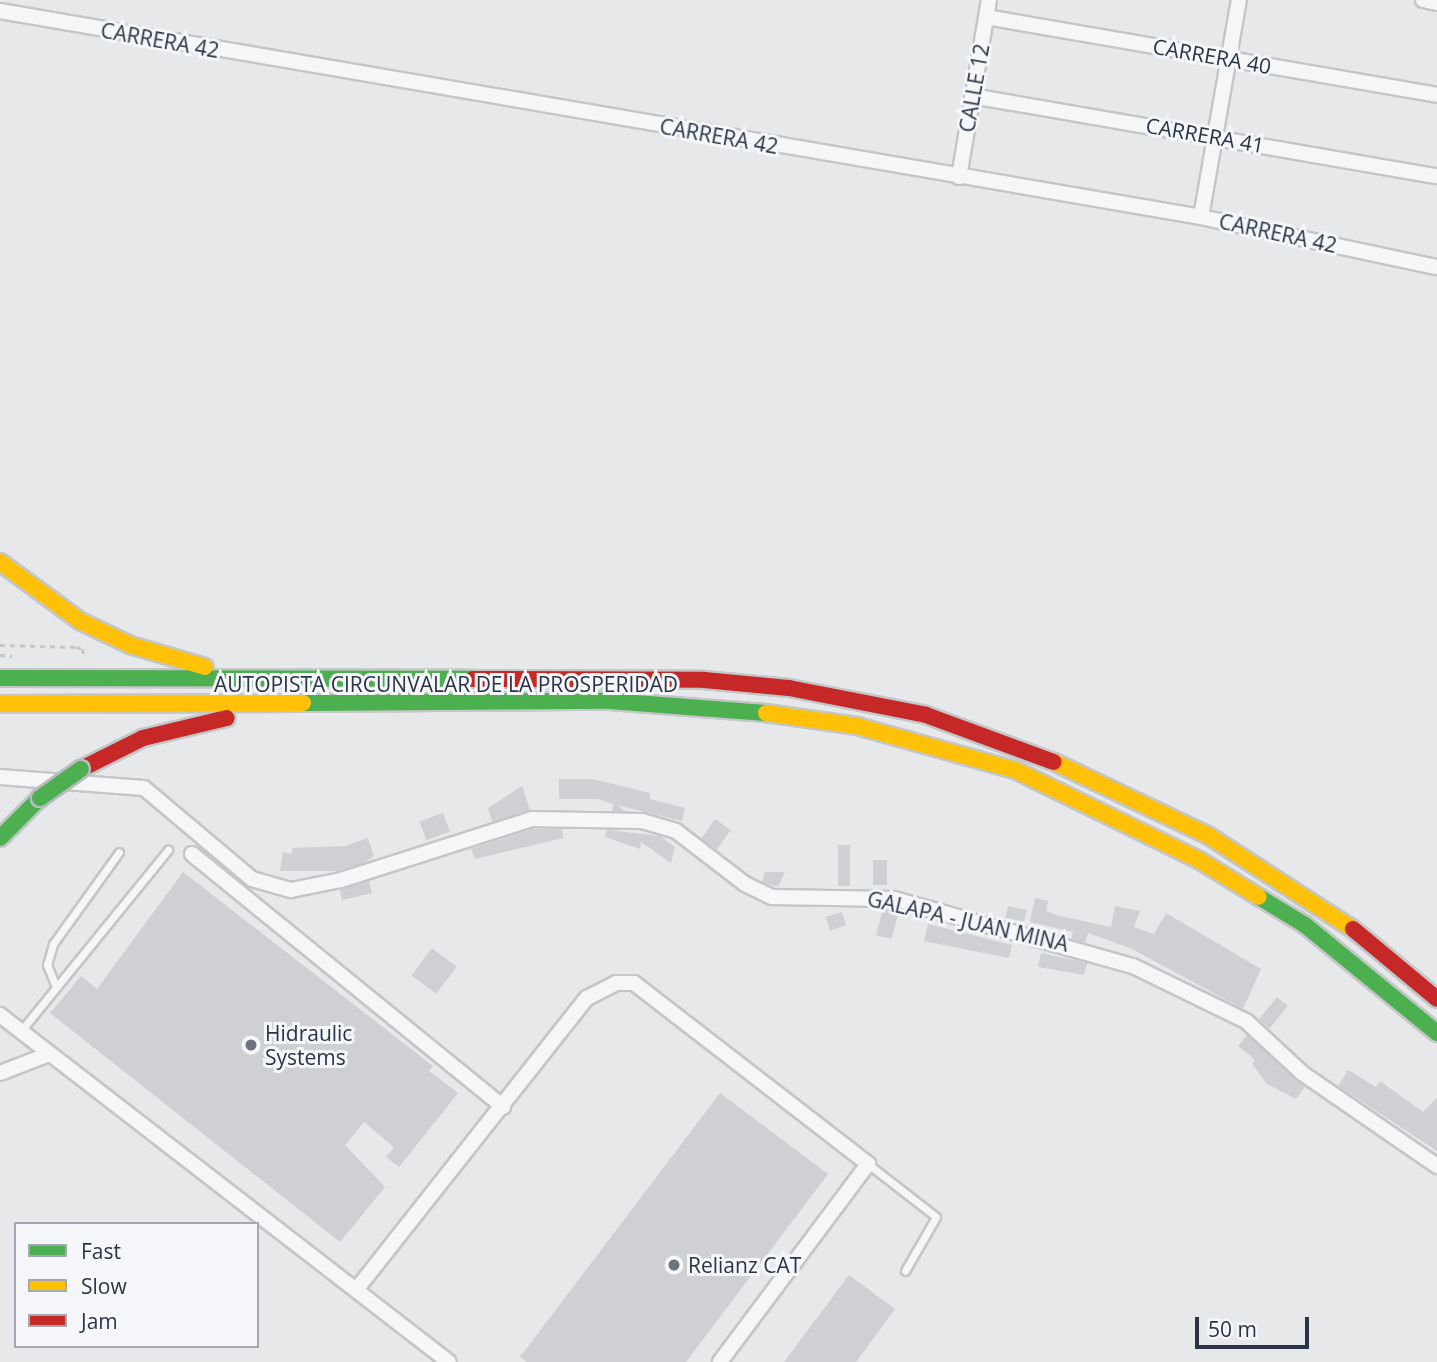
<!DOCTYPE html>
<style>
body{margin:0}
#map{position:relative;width:1437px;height:1362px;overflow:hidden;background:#e6e8ea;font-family:"Open Sans",sans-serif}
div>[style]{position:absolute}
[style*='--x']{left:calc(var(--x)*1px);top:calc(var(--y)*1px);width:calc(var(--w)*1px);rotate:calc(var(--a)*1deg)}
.building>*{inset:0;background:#ced0d3;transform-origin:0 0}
.path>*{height:2.5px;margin-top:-1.25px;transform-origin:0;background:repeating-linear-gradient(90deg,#c5c6ca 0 5px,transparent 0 10px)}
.roads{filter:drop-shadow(2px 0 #c4c6c8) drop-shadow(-2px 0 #c4c6c8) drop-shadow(0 2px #c4c6c8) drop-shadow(0 -2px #c4c6c8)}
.lane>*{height:7px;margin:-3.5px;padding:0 3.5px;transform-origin:3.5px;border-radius:3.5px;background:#f5f6f7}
.street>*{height:14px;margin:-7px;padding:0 7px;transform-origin:7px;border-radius:7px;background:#f5f6f7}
.fast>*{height:16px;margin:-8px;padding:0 8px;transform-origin:8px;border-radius:8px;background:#4caf50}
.slow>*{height:16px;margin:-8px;padding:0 8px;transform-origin:8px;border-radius:8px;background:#ffc107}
.jam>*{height:16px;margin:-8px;padding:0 8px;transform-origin:8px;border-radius:8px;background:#c62828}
.bridges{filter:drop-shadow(2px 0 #b8bbbf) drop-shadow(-2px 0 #b8bbbf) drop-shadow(0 2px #b8bbbf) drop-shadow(0 -2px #b8bbbf)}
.fast-bridge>*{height:16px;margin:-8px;padding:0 8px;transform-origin:8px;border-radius:8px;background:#4caf50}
.dots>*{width:19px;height:19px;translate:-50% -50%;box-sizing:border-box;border:4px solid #f4f6f9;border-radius:50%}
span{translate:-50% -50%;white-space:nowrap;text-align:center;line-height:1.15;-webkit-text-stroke:6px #f4f6f9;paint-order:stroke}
.street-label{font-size:21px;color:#2b3445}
.poi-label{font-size:21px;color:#2b3445}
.left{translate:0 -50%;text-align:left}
.legend{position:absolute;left:14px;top:1222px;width:245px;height:126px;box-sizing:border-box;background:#f4f6f9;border:2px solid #a4a8b1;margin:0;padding:9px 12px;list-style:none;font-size:21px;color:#2b3445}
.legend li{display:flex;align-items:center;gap:14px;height:35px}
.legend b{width:35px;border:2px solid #a4a8b1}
.scale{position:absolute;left:1195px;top:1317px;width:114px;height:32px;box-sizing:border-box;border:4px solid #2b3445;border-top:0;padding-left:9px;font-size:21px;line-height:24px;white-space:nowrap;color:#2b3445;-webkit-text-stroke:5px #f4f6f9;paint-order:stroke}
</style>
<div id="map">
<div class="building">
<i style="clip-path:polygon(559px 779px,592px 779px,650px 793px,650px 799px,685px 808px,682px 821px,617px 805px,625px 811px,612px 811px,613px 804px,598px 799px,559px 799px)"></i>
<i style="clip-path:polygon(522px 786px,530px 810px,492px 822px,488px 808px)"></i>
<i style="left:443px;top:813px;width:20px;height:25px;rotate:70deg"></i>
<i style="left:715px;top:819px;width:19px;height:24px;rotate:35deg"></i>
<i style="clip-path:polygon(533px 829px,562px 829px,563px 838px,475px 859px,471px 849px)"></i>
<i style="clip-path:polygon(607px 830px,660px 836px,675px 847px,671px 863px,641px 842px,640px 849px,605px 837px)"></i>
<i style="clip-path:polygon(368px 838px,374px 856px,364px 863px,337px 871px,280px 871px,283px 852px,292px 854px,292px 848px,345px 846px)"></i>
<i style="left:838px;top:845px;width:12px;height:41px"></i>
<i style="left:873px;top:860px;width:14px;height:25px"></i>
<i style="clip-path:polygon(183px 872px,433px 1066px,429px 1071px,458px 1093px,399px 1167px,386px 1157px,394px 1147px,364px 1122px,345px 1145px,385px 1187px,340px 1242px,50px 1013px,81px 976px,97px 989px)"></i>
<i style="clip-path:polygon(765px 872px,785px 872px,778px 887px,762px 882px)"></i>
<i style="clip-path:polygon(369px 881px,372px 893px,342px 900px,340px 890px)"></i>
<i style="clip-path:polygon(1035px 898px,1048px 901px,1046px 911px,1056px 915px,1111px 927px,1115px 906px,1140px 911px,1134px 927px,1154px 934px,1166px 913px,1261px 969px,1243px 1009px,1130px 948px,1088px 933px,1085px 943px,1071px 939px,1073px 932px,1030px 922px)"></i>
<i style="left:1008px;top:906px;width:19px;height:12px;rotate:12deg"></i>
<i style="left:883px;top:908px;width:16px;height:28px;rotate:14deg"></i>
<i style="left:842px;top:912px;width:14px;height:17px;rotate:73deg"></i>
<i style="clip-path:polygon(928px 924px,1012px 945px,1009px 958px,924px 941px)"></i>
<i style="left:432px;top:948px;width:31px;height:34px;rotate:37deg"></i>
<i style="clip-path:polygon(1041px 953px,1087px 963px,1084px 975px,1038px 967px)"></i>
<i style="left:1277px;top:997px;width:14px;height:29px;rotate:39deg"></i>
<i style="clip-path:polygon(1247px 1035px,1305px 1087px,1296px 1099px,1267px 1084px,1252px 1064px,1255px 1060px,1238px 1046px)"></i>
<i style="clip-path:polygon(1348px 1070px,1376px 1087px,1380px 1081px,1423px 1112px,1437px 1098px,1437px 1151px,1338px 1086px)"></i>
<i style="clip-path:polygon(720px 1093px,828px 1174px,686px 1362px,527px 1362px,520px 1357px)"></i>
<i style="clip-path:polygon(849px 1275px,895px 1309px,856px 1362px,784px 1362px)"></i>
</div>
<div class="path">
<i style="--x:0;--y:645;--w:76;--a:1.5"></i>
<i style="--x:76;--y:647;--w:7;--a:16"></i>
<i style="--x:83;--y:649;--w:10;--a:84"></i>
<i style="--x:0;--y:655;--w:12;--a:5"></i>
</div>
<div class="roads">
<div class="lane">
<i style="--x:56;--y:987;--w:24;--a:-112"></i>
<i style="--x:47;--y:965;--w:22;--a:-74"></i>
<i style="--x:53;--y:944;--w:113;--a:-54.3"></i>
<i style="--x:20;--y:1032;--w:235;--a:-50.9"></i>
<i style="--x:868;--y:1164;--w:86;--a:37.9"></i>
<i style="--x:936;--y:1217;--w:62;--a:119.9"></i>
</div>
<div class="street">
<i style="--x:1423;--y:0;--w:14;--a:12"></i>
<i style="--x:0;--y:11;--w:1219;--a:9.73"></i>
<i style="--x:1201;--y:217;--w:241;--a:12"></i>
<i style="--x:986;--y:17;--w:458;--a:9.8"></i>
<i style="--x:972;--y:96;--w:472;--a:9.8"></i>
<i style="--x:959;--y:177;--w:180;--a:-80.4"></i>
<i style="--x:1201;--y:217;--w:220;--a:-80.1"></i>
<i style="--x:0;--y:777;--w:144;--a:4.4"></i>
<i style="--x:144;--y:788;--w:141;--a:40.1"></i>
<i style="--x:252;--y:879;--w:41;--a:15.8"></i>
<i style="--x:291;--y:890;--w:51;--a:-11.3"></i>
<i style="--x:341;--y:880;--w:201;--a:-17.7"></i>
<i style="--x:532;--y:819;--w:110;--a:1"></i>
<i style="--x:642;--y:821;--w:35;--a:16"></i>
<i style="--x:676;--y:831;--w:87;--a:37.5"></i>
<i style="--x:745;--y:884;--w:30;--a:26"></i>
<i style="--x:772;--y:897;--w:122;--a:0.9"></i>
<i style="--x:894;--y:899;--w:248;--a:15.7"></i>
<i style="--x:1133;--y:966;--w:126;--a:26"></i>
<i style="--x:1246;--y:1021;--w:76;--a:42.9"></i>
<i style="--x:1302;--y:1073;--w:164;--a:34.6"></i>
<i style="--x:192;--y:854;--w:401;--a:39.1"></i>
<i style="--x:0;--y:1015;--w:567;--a:37.7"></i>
<i style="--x:0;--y:1073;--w:50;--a:-21"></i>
<i style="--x:356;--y:1290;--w:372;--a:-51.7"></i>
<i style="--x:587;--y:998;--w:33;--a:-27"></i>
<i style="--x:616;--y:983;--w:18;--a:0"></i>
<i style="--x:634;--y:983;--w:296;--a:37.7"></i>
<i style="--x:868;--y:1164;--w:247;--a:126.8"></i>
</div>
<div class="fast">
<i style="--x:0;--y:678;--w:473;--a:0.1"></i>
<i style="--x:303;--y:703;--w:307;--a:-0.4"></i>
<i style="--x:610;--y:701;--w:156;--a:4.4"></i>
<i style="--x:0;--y:838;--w:57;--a:-45"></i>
<i style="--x:1259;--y:897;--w:54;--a:31.3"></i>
<i style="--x:1305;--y:925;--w:171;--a:39.3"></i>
</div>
<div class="slow">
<i style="--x:0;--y:562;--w:99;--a:36.4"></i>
<i style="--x:80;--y:621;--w:55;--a:25.6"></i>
<i style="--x:130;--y:645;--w:78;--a:16.3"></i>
<i style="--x:0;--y:704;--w:303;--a:-0.2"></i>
<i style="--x:766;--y:713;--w:92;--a:8.1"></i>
<i style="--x:857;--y:726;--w:164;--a:15.6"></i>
<i style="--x:1015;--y:770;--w:205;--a:26.1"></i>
<i style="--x:1199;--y:860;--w:70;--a:31.7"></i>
<i style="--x:1054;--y:762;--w:172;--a:25.5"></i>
<i style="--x:1209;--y:836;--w:171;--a:32.9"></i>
</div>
<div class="jam">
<i style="--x:473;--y:679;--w:231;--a:0.2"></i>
<i style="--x:704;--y:680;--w:85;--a:5.4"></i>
<i style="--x:789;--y:688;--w:140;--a:11.1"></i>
<i style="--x:926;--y:715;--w:136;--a:20.2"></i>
<i style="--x:81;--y:769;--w:69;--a:-26.6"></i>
<i style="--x:143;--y:738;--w:86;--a:-13.4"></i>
<i style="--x:1353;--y:929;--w:109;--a:39.8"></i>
</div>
</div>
<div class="bridges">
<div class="fast-bridge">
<i style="--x:40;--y:798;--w:50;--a:-35.3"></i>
</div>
</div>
<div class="dots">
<i style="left:251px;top:1045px;background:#6c737f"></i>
<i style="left:674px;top:1265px;background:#6c737f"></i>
</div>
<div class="street-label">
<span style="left:160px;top:40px;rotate:10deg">CARRERA 42</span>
<span style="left:1212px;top:56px;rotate:10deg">CARRERA 40</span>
<span style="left:974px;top:88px;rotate:-80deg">CALLE 12</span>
<span style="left:1205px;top:135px;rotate:10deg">CARRERA 41</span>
<span style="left:719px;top:136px;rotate:10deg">CARRERA 42</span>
<span style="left:1278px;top:233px;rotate:12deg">CARRERA 42</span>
<span style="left:446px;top:684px">AUTOPISTA CIRCUNVALAR DE LA PROSPERIDAD</span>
<span style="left:968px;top:921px;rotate:13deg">GALAPA - JUAN MINA</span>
</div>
<div class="poi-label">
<span class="left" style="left:265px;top:1045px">Hidraulic<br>Systems</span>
<span class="left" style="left:688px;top:1265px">Relianz CAT</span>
</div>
<ul class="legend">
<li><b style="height:9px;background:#4caf50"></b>Fast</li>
<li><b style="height:9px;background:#ffc107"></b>Slow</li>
<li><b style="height:9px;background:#c62828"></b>Jam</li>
</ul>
<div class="scale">50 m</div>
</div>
